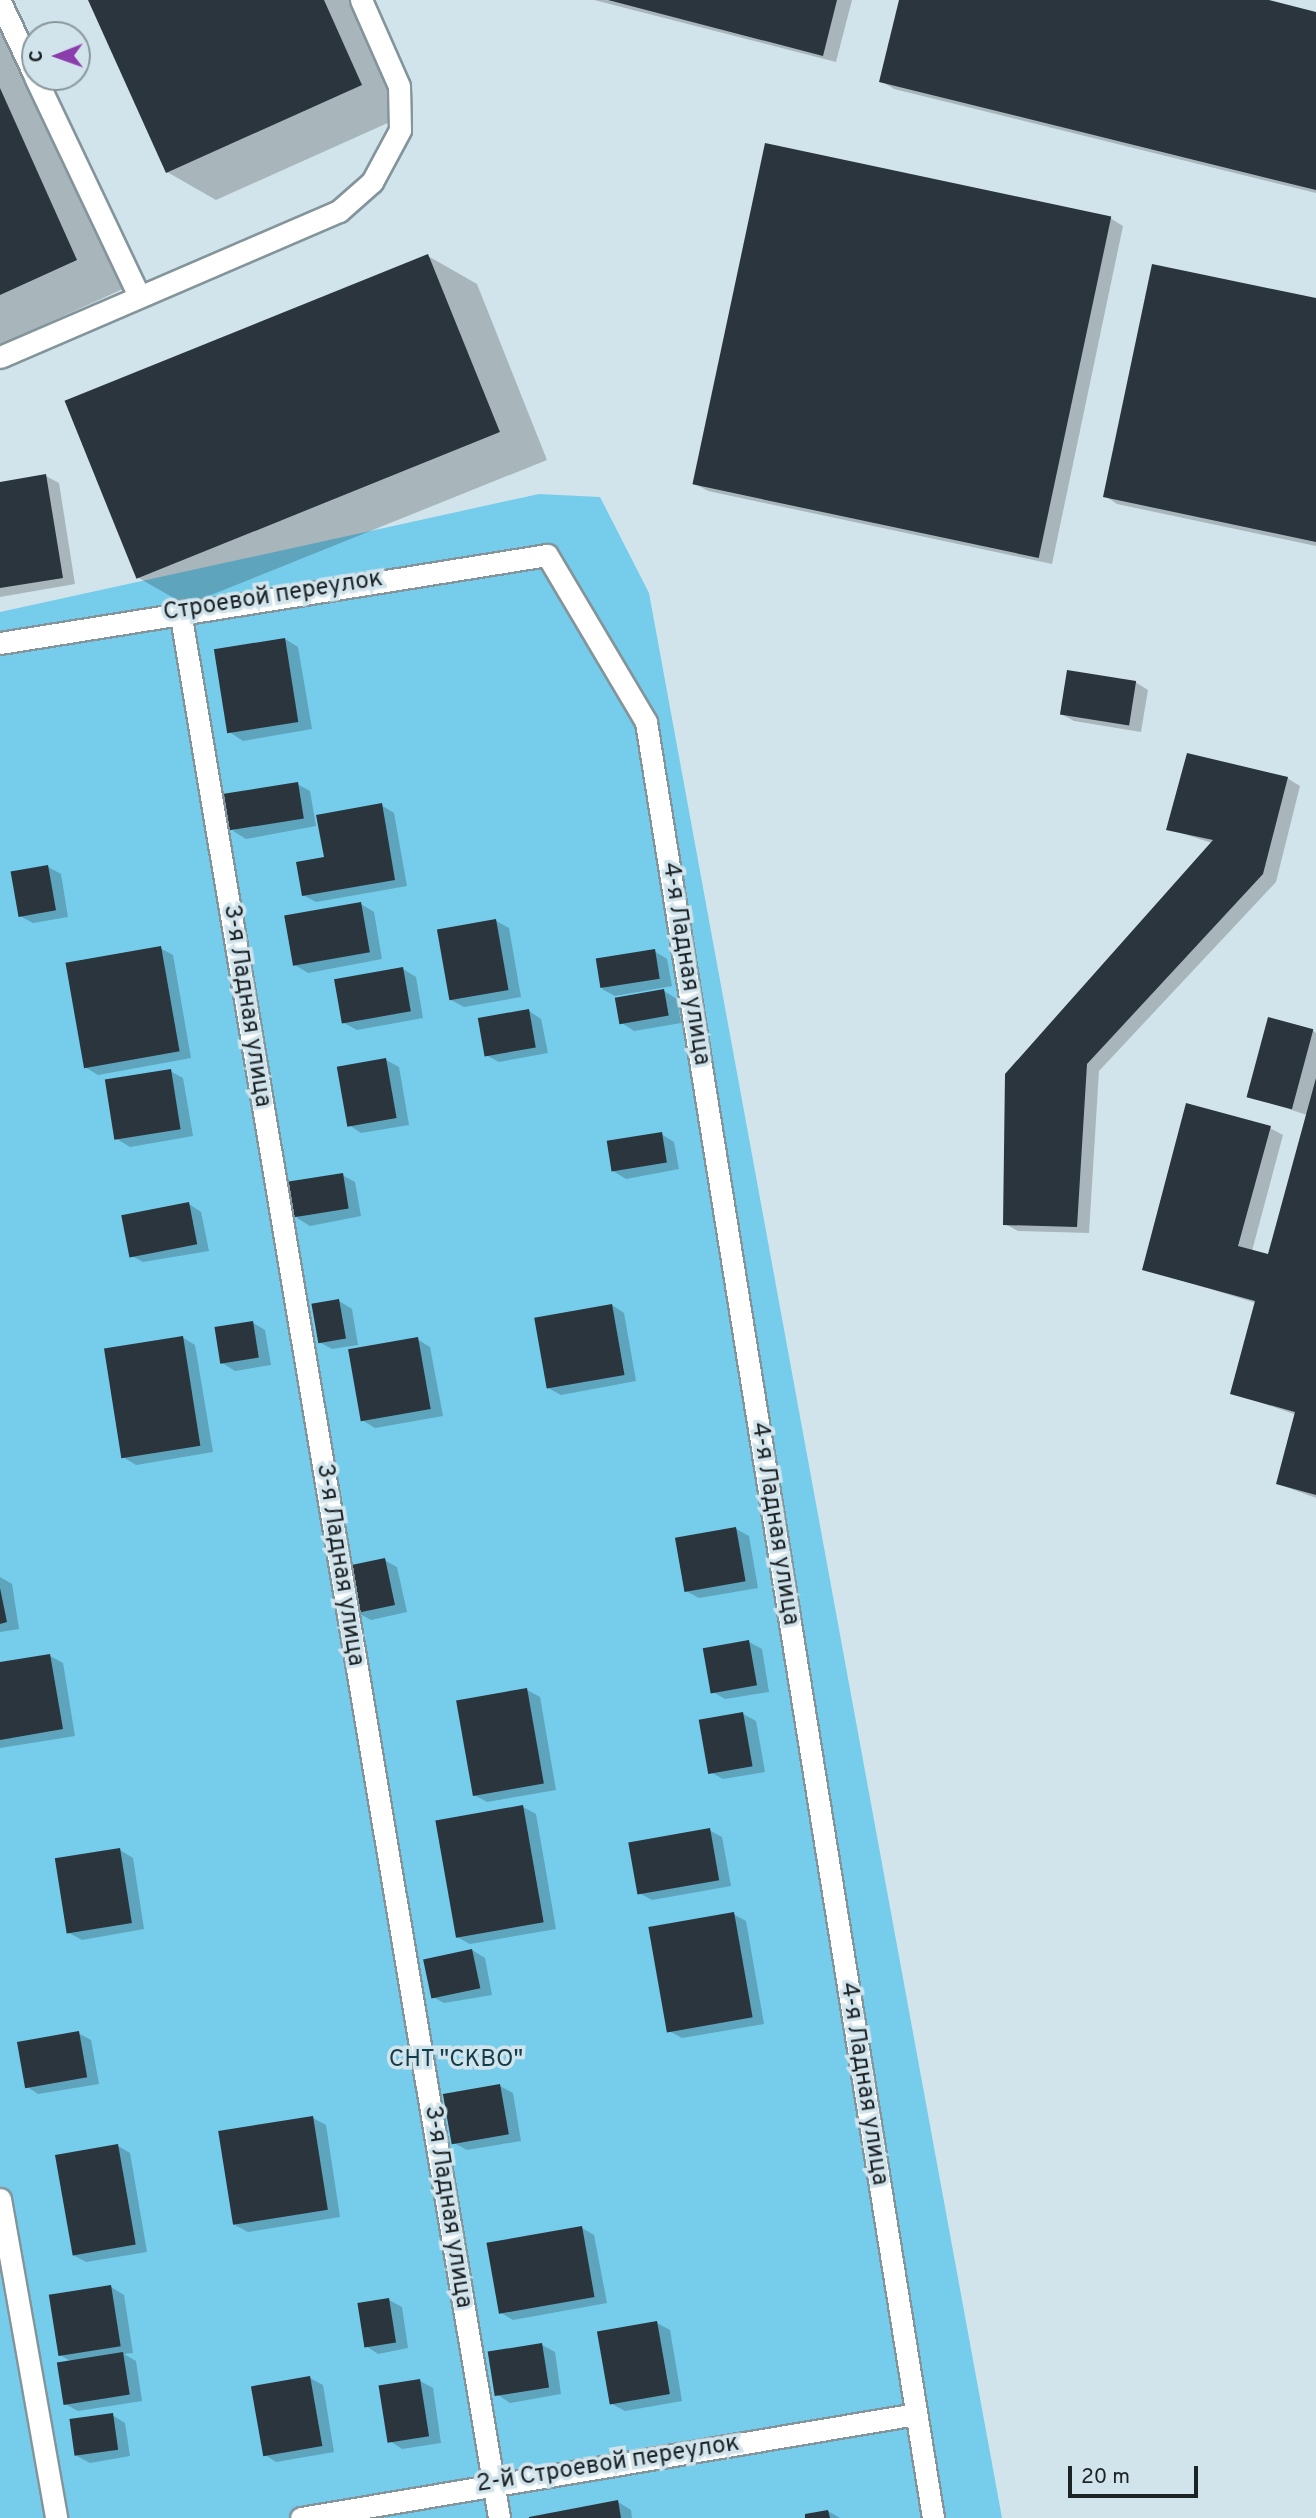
<!DOCTYPE html>
<meta charset="utf-8">
<style>
body{margin:0}
#map{position:relative;width:1316px;height:2518px;overflow:hidden;background:#d2e4eb;font-family:Overpass,sans-serif}
div>[style]{position:absolute}
[style*='--x']{left:calc(var(--x)*1px);top:calc(var(--y)*1px);width:calc(var(--w)*1px);rotate:calc(var(--a)*1deg)}
.green>*{inset:0;background:#75cdeb}
.shadow>*{inset:0;background:#0003}
.building>*{inset:0;background:#2a353e;transform-origin:0 0}
.roads{filter:drop-shadow(2px 0 #83959b) drop-shadow(-2px 0 #83959b) drop-shadow(0 2px #83959b) drop-shadow(0 -2px #83959b)}
.lane>*{height:21px;margin:-10.5px;padding:0 10.5px;transform-origin:10.5px;border-radius:10.5px;background:#fff}
span{translate:-50% -50%;white-space:nowrap;text-align:center;line-height:1.15;-webkit-text-stroke:7px #d2e4eb;paint-order:stroke}
.street-label{font-size:24px;color:#1c2326}
.park-label{font-size:24px;color:#123d4a}
.north{position:absolute;left:21px;top:21px;width:70px;height:70px;box-sizing:border-box;background:#d2e4eb;border:2px solid #89979c;border-radius:50%;rotate:269deg;font-size:19px;font-weight:700;line-height:28px;text-align:center;color:#1c2326}
.north::after{content:'';display:block;margin:auto;width:24px;height:32px;background:#8c3dad;clip-path:polygon(50% 0,100% 100%,50% 72%,0 100%)}
.scale{position:absolute;left:1068px;top:2466px;width:130px;height:32px;box-sizing:border-box;border:4px solid #1c2326;border-top:0;padding-left:9px;font-size:21px;line-height:24px;white-space:nowrap;color:#1c2326;-webkit-text-stroke:5px #d2e4eb;paint-order:stroke}
</style>
<div id="map">
<div class="green">
<i style="clip-path:polygon(539px 494px,600px 497px,649px 593px,1002px 2518px,0 2518px,0 612px)"></i>
</div>
<div class="shadow">
<i style="clip-path:polygon(90px 0,359px 0,410px 113px,216px 200px,167px 172px)"></i>
<i style="clip-path:polygon(594px 0,852px 0,836px 62px)"></i>
<i style="clip-path:polygon(901px 0,1260px 0,1316px 14px,1316px 193px,894px 89px,881px 81px)"></i>
<i style="clip-path:polygon(0 9px,125px 288px,0 345px)"></i>
<i style="clip-path:polygon(1110px 218px,1123px 226px,1052px 564px,708px 491px,695px 484px)"></i>
<i style="clip-path:polygon(428px 256px,477px 284px,547px 460px,186px 605px,137px 577px)"></i>
<i style="clip-path:polygon(1316px 300px,1316px 546px,1117px 504px,1105px 496px)"></i>
<i style="clip-path:polygon(46px 476px,59px 483px,75px 584px,0 597px,0 483px)"></i>
<i style="clip-path:polygon(285px 639px,298px 647px,312px 729px,243px 741px,231px 733px)"></i>
<i style="clip-path:polygon(1135px 682px,1148px 690px,1141px 732px,1074px 721px,1061px 714px)"></i>
<i style="clip-path:polygon(1287px 778px,1300px 786px,1276px 882px,1099px 1071px,1089px 1233px,1018px 1231px,1005px 1224px,1007px 1074px,1212px 843px,1168px 829px)"></i>
<i style="clip-path:polygon(297px 784px,310px 791px,316px 826px,246px 839px,233px 831px)"></i>
<i style="clip-path:polygon(381px 805px,394px 813px,407px 886px,316px 902px,303px 895px,326px 859px)"></i>
<i style="clip-path:polygon(48px 867px,61px 874px,68px 917px,33px 923px,20px 916px)"></i>
<i style="clip-path:polygon(361px 904px,374px 912px,382px 959px,308px 973px,295px 965px)"></i>
<i style="clip-path:polygon(496px 921px,509px 928px,521px 997px,464px 1007px,451px 1000px)"></i>
<i style="clip-path:polygon(160px 948px,173px 955px,191px 1058px,98px 1075px,85px 1067px)"></i>
<i style="clip-path:polygon(654px 951px,667px 959px,672px 986px,615px 996px,602px 989px)"></i>
<i style="clip-path:polygon(403px 969px,416px 977px,423px 1018px,357px 1030px,344px 1023px)"></i>
<i style="clip-path:polygon(664px 991px,677px 999px,681px 1023px,634px 1031px,622px 1023px)"></i>
<i style="clip-path:polygon(529px 1011px,541px 1019px,548px 1053px,499px 1062px,486px 1055px)"></i>
<i style="clip-path:polygon(1312px 1030px,1316px 1033px,1316px 1498px,1278px 1484px,1297px 1415px,1232px 1393px,1256px 1303px,1144px 1269px,1270px 1128px,1283px 1135px,1252px 1251px,1269px 1256px,1307px 1115px,1249px 1096px)"></i>
<i style="clip-path:polygon(386px 1060px,399px 1067px,409px 1125px,361px 1133px,349px 1125px)"></i>
<i style="clip-path:polygon(170px 1071px,183px 1078px,193px 1136px,130px 1147px,117px 1139px)"></i>
<i style="clip-path:polygon(661px 1134px,674px 1142px,679px 1169px,626px 1179px,613px 1171px)"></i>
<i style="clip-path:polygon(342px 1175px,355px 1182px,361px 1216px,310px 1226px,297px 1218px)"></i>
<i style="clip-path:polygon(189px 1204px,201px 1212px,209px 1251px,143px 1262px,130px 1255px)"></i>
<i style="clip-path:polygon(339px 1301px,352px 1309px,358px 1345px,332px 1349px,319px 1342px)"></i>
<i style="clip-path:polygon(612px 1305px,624px 1313px,636px 1381px,561px 1395px,548px 1388px)"></i>
<i style="clip-path:polygon(253px 1323px,265px 1330px,271px 1365px,235px 1371px,222px 1363px)"></i>
<i style="clip-path:polygon(182px 1337px,195px 1345px,213px 1452px,136px 1465px,123px 1457px)"></i>
<i style="clip-path:polygon(417px 1339px,430px 1347px,443px 1416px,375px 1428px,362px 1420px)"></i>
<i style="clip-path:polygon(736px 1529px,749px 1536px,758px 1588px,699px 1598px,686px 1591px)"></i>
<i style="clip-path:polygon(384px 1560px,397px 1567px,407px 1612px,371px 1620px,358px 1613px)"></i>
<i style="clip-path:polygon(0 1577px,12px 1584px,19px 1629px,0 1632px)"></i>
<i style="clip-path:polygon(749px 1642px,762px 1649px,769px 1692px,725px 1699px,713px 1692px)"></i>
<i style="clip-path:polygon(50px 1656px,63px 1663px,75px 1736px,0 1748px,0 1664px)"></i>
<i style="clip-path:polygon(527px 1690px,540px 1697px,556px 1790px,487px 1802px,474px 1795px)"></i>
<i style="clip-path:polygon(743px 1714px,756px 1721px,765px 1772px,723px 1779px,710px 1772px)"></i>
<i style="clip-path:polygon(523px 1807px,536px 1814px,556px 1929px,470px 1944px,457px 1937px)"></i>
<i style="clip-path:polygon(709px 1830px,722px 1837px,731px 1886px,652px 1900px,639px 1893px)"></i>
<i style="clip-path:polygon(120px 1850px,133px 1858px,144px 1929px,82px 1940px,69px 1933px)"></i>
<i style="clip-path:polygon(733px 1914px,746px 1921px,764px 2024px,682px 2038px,669px 2031px)"></i>
<i style="clip-path:polygon(472px 1950px,485px 1958px,492px 1995px,444px 2003px,431px 1996px)"></i>
<i style="clip-path:polygon(78px 2033px,91px 2040px,99px 2084px,38px 2094px,26px 2086px)"></i>
<i style="clip-path:polygon(500px 2086px,513px 2093px,521px 2141px,467px 2150px,454px 2143px)"></i>
<i style="clip-path:polygon(313px 2118px,326px 2125px,340px 2217px,248px 2232px,235px 2225px)"></i>
<i style="clip-path:polygon(118px 2146px,130px 2153px,147px 2252px,86px 2262px,73px 2255px)"></i>
<i style="clip-path:polygon(582px 2228px,594px 2235px,607px 2303px,513px 2320px,501px 2313px)"></i>
<i style="clip-path:polygon(111px 2287px,124px 2295px,133px 2353px,124px 2354px,136px 2361px,142px 2401px,78px 2411px,65px 2404px,72px 2362px,60px 2355px)"></i>
<i style="clip-path:polygon(389px 2300px,402px 2307px,408px 2348px,378px 2354px,366px 2346px)"></i>
<i style="clip-path:polygon(657px 2323px,670px 2330px,682px 2401px,625px 2411px,612px 2404px)"></i>
<i style="clip-path:polygon(542px 2345px,555px 2352px,561px 2394px,510px 2403px,498px 2395px)"></i>
<i style="clip-path:polygon(310px 2378px,323px 2385px,334px 2452px,276px 2462px,264px 2454px)"></i>
<i style="clip-path:polygon(420px 2381px,433px 2388px,441px 2443px,402px 2449px,390px 2441px)"></i>
<i style="clip-path:polygon(112px 2415px,125px 2423px,130px 2456px,90px 2463px,77px 2456px)"></i>
<i style="clip-path:polygon(618px 2502px,631px 2510px,632px 2518px,533px 2518px)"></i>
<i style="clip-path:polygon(828px 2511px,840px 2518px,807px 2518px)"></i>
</div>
<div class="building">
<i style="clip-path:polygon(88px 0,324px 0,362px 85px,166px 173px)"></i>
<i style="clip-path:polygon(608px 0,837px 0,823px 56px)"></i>
<i style="clip-path:polygon(899px 0,1269px 0,1316px 12px,1316px 190px,879px 82px)"></i>
<i style="clip-path:polygon(0 88px,77px 260px,0 295px)"></i>
<i style="left:765px;top:143px;width:354px;height:349px;rotate:12deg"></i>
<i style="left:428px;top:254px;width:192px;height:392px;rotate:68deg"></i>
<i style="clip-path:polygon(1152px 264px,1316px 298px,1316px 542px,1103px 497px)"></i>
<i style="clip-path:polygon(46px 474px,63px 578px,0 588px,0 482px)"></i>
<i style="left:285px;top:638px;width:85px;height:72px;rotate:81deg"></i>
<i style="left:1067px;top:670px;width:70px;height:45px;rotate:9deg"></i>
<i style="clip-path:polygon(1187px 753px,1288px 777px,1263px 874px,1087px 1064px,1077px 1227px,1003px 1225px,1005px 1074px,1213px 840px,1166px 830px)"></i>
<i style="left:298px;top:782px;width:37px;height:75px;rotate:81deg"></i>
<i style="clip-path:polygon(382px 803px,395px 880px,302px 896px,296px 862px,324px 857px,316px 815px)"></i>
<i style="left:48px;top:865px;width:46px;height:38px;rotate:80deg"></i>
<i style="left:361px;top:902px;width:51px;height:78px;rotate:80deg"></i>
<i style="left:496px;top:919px;width:72px;height:60px;rotate:80deg"></i>
<i style="left:161px;top:946px;width:107px;height:97px;rotate:80deg"></i>
<i style="left:655px;top:949px;width:30px;height:60px;rotate:81deg"></i>
<i style="left:403px;top:967px;width:45px;height:70px;rotate:80deg"></i>
<i style="left:664px;top:989px;width:27px;height:50px;rotate:80deg"></i>
<i style="left:529px;top:1009px;width:39px;height:52px;rotate:80deg"></i>
<i style="left:1268px;top:1017px;width:47px;height:83px;rotate:15deg"></i>
<i style="left:386px;top:1058px;width:61px;height:50px;rotate:80deg"></i>
<i style="left:171px;top:1069px;width:61px;height:67px;rotate:81deg"></i>
<i style="clip-path:polygon(1316px 1078px,1316px 1495px,1276px 1484px,1295px 1412px,1230px 1394px,1255px 1301px,1142px 1270px,1186px 1103px,1271px 1126px,1238px 1246px,1268px 1254px)"></i>
<i style="left:662px;top:1132px;width:31px;height:56px;rotate:81deg"></i>
<i style="left:343px;top:1173px;width:36px;height:55px;rotate:81deg"></i>
<i style="left:189px;top:1202px;width:43px;height:69px;rotate:79deg"></i>
<i style="left:339px;top:1299px;width:40px;height:28px;rotate:80deg"></i>
<i style="left:612px;top:1304px;width:72px;height:79px;rotate:80deg"></i>
<i style="left:253px;top:1321px;width:37px;height:39px;rotate:81deg"></i>
<i style="left:183px;top:1336px;width:111px;height:80px;rotate:81deg"></i>
<i style="left:418px;top:1337px;width:73px;height:71px;rotate:80deg"></i>
<i style="left:736px;top:1527px;width:55px;height:62px;rotate:80deg"></i>
<i style="left:385px;top:1558px;width:48px;height:39px;rotate:78deg"></i>
<i style="clip-path:polygon(0 1588px,7px 1622px,0 1624px)"></i>
<i style="left:749px;top:1640px;width:46px;height:47px;rotate:80deg"></i>
<i style="clip-path:polygon(50px 1654px,63px 1729px,0 1740px,0 1662px)"></i>
<i style="left:527px;top:1688px;width:97px;height:72px;rotate:80deg"></i>
<i style="left:743px;top:1712px;width:55px;height:45px;rotate:80deg"></i>
<i style="left:523px;top:1805px;width:119px;height:89px;rotate:80deg"></i>
<i style="left:710px;top:1828px;width:53px;height:83px;rotate:80deg"></i>
<i style="left:120px;top:1848px;width:76px;height:66px;rotate:81deg"></i>
<i style="left:734px;top:1912px;width:107px;height:87px;rotate:80deg"></i>
<i style="left:472px;top:1949px;width:40px;height:50px;rotate:78deg"></i>
<i style="left:79px;top:2031px;width:47px;height:63px;rotate:80deg"></i>
<i style="left:500px;top:2084px;width:51px;height:58px;rotate:80deg"></i>
<i style="left:313px;top:2116px;width:95px;height:96px;rotate:81deg"></i>
<i style="left:118px;top:2144px;width:102px;height:64px;rotate:80deg"></i>
<i style="left:582px;top:2226px;width:72px;height:97px;rotate:80deg"></i>
<i style="left:111px;top:2285px;width:62px;height:63px;rotate:81deg"></i>
<i style="left:389px;top:2298px;width:45px;height:32px;rotate:81deg"></i>
<i style="left:657px;top:2321px;width:74px;height:61px;rotate:80deg"></i>
<i style="left:542px;top:2343px;width:45px;height:55px;rotate:81deg"></i>
<i style="left:123px;top:2352px;width:43px;height:67px;rotate:81deg"></i>
<i style="left:310px;top:2376px;width:71px;height:60px;rotate:80deg"></i>
<i style="left:420px;top:2379px;width:58px;height:42px;rotate:81deg"></i>
<i style="left:113px;top:2413px;width:37px;height:44px;rotate:82deg"></i>
<i style="clip-path:polygon(618px 2500px,621px 2518px,529px 2518px,529px 2517px)"></i>
<i style="clip-path:polygon(828px 2510px,830px 2518px,805px 2518px,805px 2514px)"></i>
</div>
<div class="roads">
<div class="lane">
<i style="--x:0;--y:2;--w:82;--a:64.7"></i>
<i style="--x:35;--y:77;--w:242;--a:64.6"></i>
<i style="--x:0;--y:357;--w:369;--a:-23.3"></i>
<i style="--x:339;--y:211;--w:44;--a:-41.3"></i>
<i style="--x:372;--y:182;--w:59;--a:-61.7"></i>
<i style="--x:400;--y:130;--w:44;--a:-91.3"></i>
<i style="--x:399;--y:86;--w:94;--a:-113.8"></i>
<i style="--x:180;--y:611;--w:1933;--a:80.5"></i>
<i style="--x:0;--y:643;--w:554;--a:-9.14"></i>
<i style="--x:547;--y:555;--w:194;--a:59.3"></i>
<i style="--x:646;--y:722;--w:1819;--a:80.92"></i>
<i style="--x:0;--y:2199;--w:324;--a:80"></i>
<i style="--x:301;--y:2518;--w:624;--a:-9.6"></i>
</div>
</div>
<div class="street-label">
<span style="left:273px;top:597px;rotate:-9deg">Строевой переулок</span>
<span style="left:685px;top:964px;rotate:81deg">4-я Ладная улица</span>
<span style="left:246px;top:1006px;rotate:81deg">3-я Ладная улица</span>
<span style="left:774px;top:1524px;rotate:81deg">4-я Ладная улица</span>
<span style="left:339px;top:1565px;rotate:81deg">3-я Ладная улица</span>
<span style="left:863px;top:2084px;rotate:81deg">4-я Ладная улица</span>
<span style="left:447px;top:2207px;rotate:81deg">3-я Ладная улица</span>
<span style="left:608px;top:2465px;rotate:-9deg">2-й Строевой переулок</span>
</div>
<div class="park-label">
<span style="left:456px;top:2061px">СНТ "СКВО"</span>
</div>
<div class="north">С</div>
<div class="scale">20 m</div>
</div>
